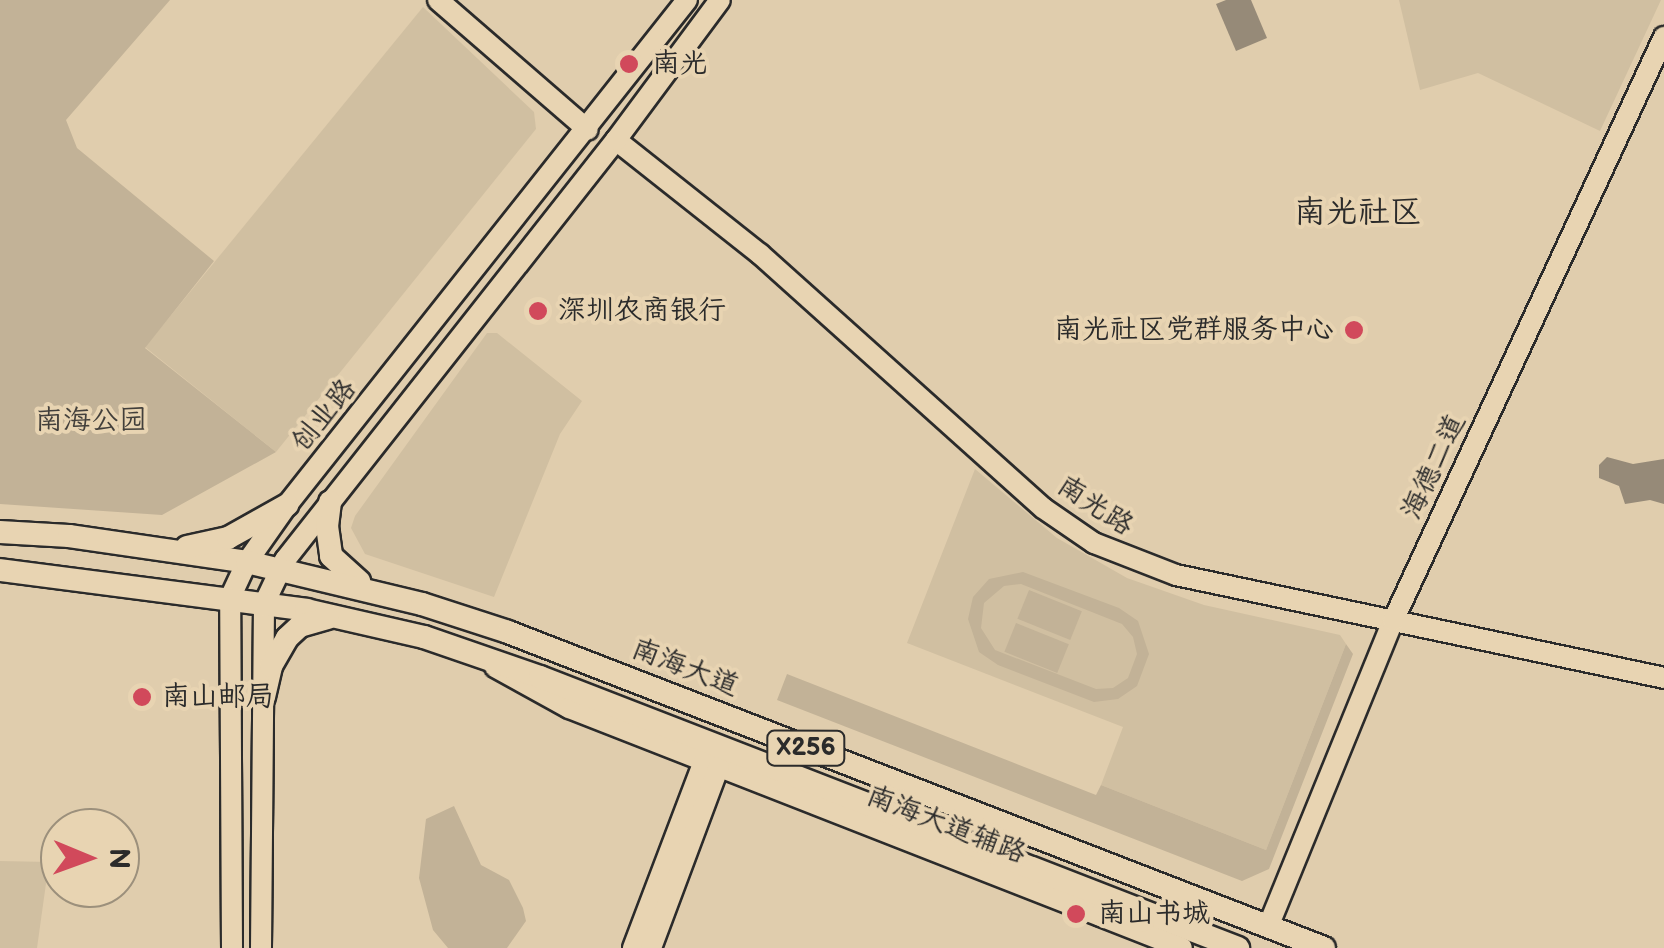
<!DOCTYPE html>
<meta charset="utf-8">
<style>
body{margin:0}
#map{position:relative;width:1664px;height:948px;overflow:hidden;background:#e0cdad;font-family:"Balsamiq Sans","LXGW WenKai TC",sans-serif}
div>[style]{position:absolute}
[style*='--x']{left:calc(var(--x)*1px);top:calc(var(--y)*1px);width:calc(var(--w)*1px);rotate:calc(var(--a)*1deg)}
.built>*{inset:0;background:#d0bfa1}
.green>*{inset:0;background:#c2b297;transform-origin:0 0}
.water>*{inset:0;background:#968a78}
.roads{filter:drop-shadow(2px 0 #2b2b2b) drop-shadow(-2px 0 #2b2b2b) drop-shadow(0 2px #2b2b2b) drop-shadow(0 -2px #2b2b2b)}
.secondary>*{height:20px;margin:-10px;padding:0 10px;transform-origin:10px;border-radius:10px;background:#e8d4b2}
.primary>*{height:22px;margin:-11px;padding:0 11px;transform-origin:11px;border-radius:11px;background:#e8d4b2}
.dots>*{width:28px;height:28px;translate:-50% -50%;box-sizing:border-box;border:5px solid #e8d4b2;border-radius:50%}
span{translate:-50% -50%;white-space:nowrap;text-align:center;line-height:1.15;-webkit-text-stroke:8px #e8d4b2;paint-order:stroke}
.shield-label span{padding:2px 8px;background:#e8d4b2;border:2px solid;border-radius:8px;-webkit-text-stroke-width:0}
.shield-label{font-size:25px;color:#2b2b2b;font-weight:700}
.poi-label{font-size:28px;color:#2b2b2b}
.left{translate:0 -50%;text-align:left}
.right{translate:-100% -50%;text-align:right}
.street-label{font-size:28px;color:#2b2b2b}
.park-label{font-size:28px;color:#423f3b}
.quarter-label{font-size:32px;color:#2b2b2b}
.north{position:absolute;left:40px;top:808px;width:100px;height:100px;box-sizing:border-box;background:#e8d4b2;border:2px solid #9c907c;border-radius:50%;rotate:91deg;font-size:28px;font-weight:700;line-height:40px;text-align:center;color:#2b2b2b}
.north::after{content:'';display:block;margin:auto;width:35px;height:45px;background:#d1495b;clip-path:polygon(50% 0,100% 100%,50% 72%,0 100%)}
</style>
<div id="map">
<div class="built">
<i style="clip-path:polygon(1399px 0,1661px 0,1600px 131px,1478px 73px,1420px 90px)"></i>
<i style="clip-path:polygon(423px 7px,534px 112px,536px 129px,276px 452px,145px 347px)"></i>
<i style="clip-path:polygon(487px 333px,497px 333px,582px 401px,560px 434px,494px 597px,365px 554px,351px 528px,355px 516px)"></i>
<i style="clip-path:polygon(975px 469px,1057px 538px,1127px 578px,1204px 605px,1340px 635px,1346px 644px,1266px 850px,1101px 785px,1123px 727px,907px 643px)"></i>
<i style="clip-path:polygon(0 861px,49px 862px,37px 948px,0 948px)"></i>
</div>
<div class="green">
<i style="clip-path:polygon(0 0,170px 0,66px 120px,77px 148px,214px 261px,145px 348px,276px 452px,162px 515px,0 504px)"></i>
<i style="clip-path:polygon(evenodd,1023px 572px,1119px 608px,1138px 621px,1149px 654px,1137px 686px,1118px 699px,1094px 702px,998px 665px,979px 652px,968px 619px,973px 597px,989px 579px,1023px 572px,1021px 584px,1122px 624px,1133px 637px,1137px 654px,1128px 678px,1113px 688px,1096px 689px,995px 650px,981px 628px,984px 603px,1004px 586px,1021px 584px)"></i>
<i style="left:1029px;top:590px;width:57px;height:31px;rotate:22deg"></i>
<i style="left:1016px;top:623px;width:57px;height:31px;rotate:22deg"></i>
<i style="clip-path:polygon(1346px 644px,1353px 654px,1269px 869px,1242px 881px,777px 700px,787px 674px,1096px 795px,1101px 785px,1266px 850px)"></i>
<i style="clip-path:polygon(454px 806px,481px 865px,509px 880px,523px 908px,526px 921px,507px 948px,448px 948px,433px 930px,419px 878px,426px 819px)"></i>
</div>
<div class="water">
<i style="clip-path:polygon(1226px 0,1251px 0,1267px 38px,1236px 51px,1216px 4px)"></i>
<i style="clip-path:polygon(1607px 457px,1633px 464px,1664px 459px,1664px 504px,1650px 500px,1625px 504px,1619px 486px,1599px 478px,1599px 465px)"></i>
</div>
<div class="roads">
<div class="secondary">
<i style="--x:438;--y:0;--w:198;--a:40.9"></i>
<i style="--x:616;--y:140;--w:184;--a:38.4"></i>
<i style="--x:760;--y:254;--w:380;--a:41.9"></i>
<i style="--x:1043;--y:508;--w:62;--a:34.5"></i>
<i style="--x:1094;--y:543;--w:88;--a:21.3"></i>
<i style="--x:1176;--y:575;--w:499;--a:11.9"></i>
<i style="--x:495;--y:667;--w:85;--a:29"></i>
<i style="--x:569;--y:708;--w:658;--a:21.38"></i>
<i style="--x:1268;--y:927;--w:331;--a:-67.8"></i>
<i style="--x:1393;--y:621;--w:644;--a:-65.11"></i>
<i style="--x:232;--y:948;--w:350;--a:-90.3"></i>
<i style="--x:230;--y:598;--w:40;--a:-65"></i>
<i style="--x:247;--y:562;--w:70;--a:-54.9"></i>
<i style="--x:287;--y:505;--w:644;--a:-51.62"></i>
<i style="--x:261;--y:948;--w:344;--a:-89.5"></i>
<i style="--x:264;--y:604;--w:49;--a:-64.5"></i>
<i style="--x:285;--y:560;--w:535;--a:-51.76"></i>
<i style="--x:616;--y:140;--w:174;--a:-53.4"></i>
<i style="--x:633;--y:948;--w:200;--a:-69.2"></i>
<i style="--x:651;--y:948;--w:194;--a:-69.5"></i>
</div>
<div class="primary">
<i style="--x:330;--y:502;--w:24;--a:97"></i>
<i style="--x:327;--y:526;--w:30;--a:82"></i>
<i style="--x:331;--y:556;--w:38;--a:42"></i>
<i style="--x:0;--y:532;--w:69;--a:3.3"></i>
<i style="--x:69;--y:536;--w:180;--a:8.3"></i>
<i style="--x:247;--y:562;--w:180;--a:13.5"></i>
<i style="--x:422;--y:604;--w:90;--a:18"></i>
<i style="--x:508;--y:632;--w:875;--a:21.17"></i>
<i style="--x:187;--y:547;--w:42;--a:-12.4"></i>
<i style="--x:228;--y:538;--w:68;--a:-29.2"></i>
<i style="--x:0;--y:570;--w:309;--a:7.4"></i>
<i style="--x:306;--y:610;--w:121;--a:12.9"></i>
<i style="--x:424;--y:637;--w:123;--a:19"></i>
<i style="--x:540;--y:677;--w:749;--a:21.22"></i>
<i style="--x:264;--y:697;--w:32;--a:-77"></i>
<i style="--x:271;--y:666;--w:32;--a:-60"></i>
<i style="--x:287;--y:638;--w:18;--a:-43"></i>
<i style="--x:300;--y:626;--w:29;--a:-16"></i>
<i style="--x:1101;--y:915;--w:41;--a:8.3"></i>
</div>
</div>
<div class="dots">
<i style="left:629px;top:64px;background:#d1495b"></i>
<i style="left:538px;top:311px;background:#d1495b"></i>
<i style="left:1354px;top:330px;background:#d1495b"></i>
<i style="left:142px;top:697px;background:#d1495b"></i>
<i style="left:1076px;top:914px;background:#d1495b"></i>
</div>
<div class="shield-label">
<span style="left:806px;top:748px">X256</span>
</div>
<div class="poi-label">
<span class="left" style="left:652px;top:64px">南光</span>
<span class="left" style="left:558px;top:311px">深圳农商银行</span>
<span class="right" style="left:1334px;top:330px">南光社区党群服务中心</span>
<span class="left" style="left:162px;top:697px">南山邮局</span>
<span class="left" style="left:1098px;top:914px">南山书城</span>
</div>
<div class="street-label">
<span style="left:324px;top:416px;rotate:-51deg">创业路</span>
<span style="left:1434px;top:467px;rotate:-65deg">海德二道</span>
<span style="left:1095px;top:506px;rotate:33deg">南光路</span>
<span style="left:685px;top:668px;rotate:21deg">南海大道</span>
<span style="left:946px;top:825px;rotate:21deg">南海大道辅路</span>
</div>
<div class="park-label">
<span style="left:91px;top:421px">南海公园</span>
</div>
<div class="quarter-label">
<span style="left:1358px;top:213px">南光社区</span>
</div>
<div class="north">N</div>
</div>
